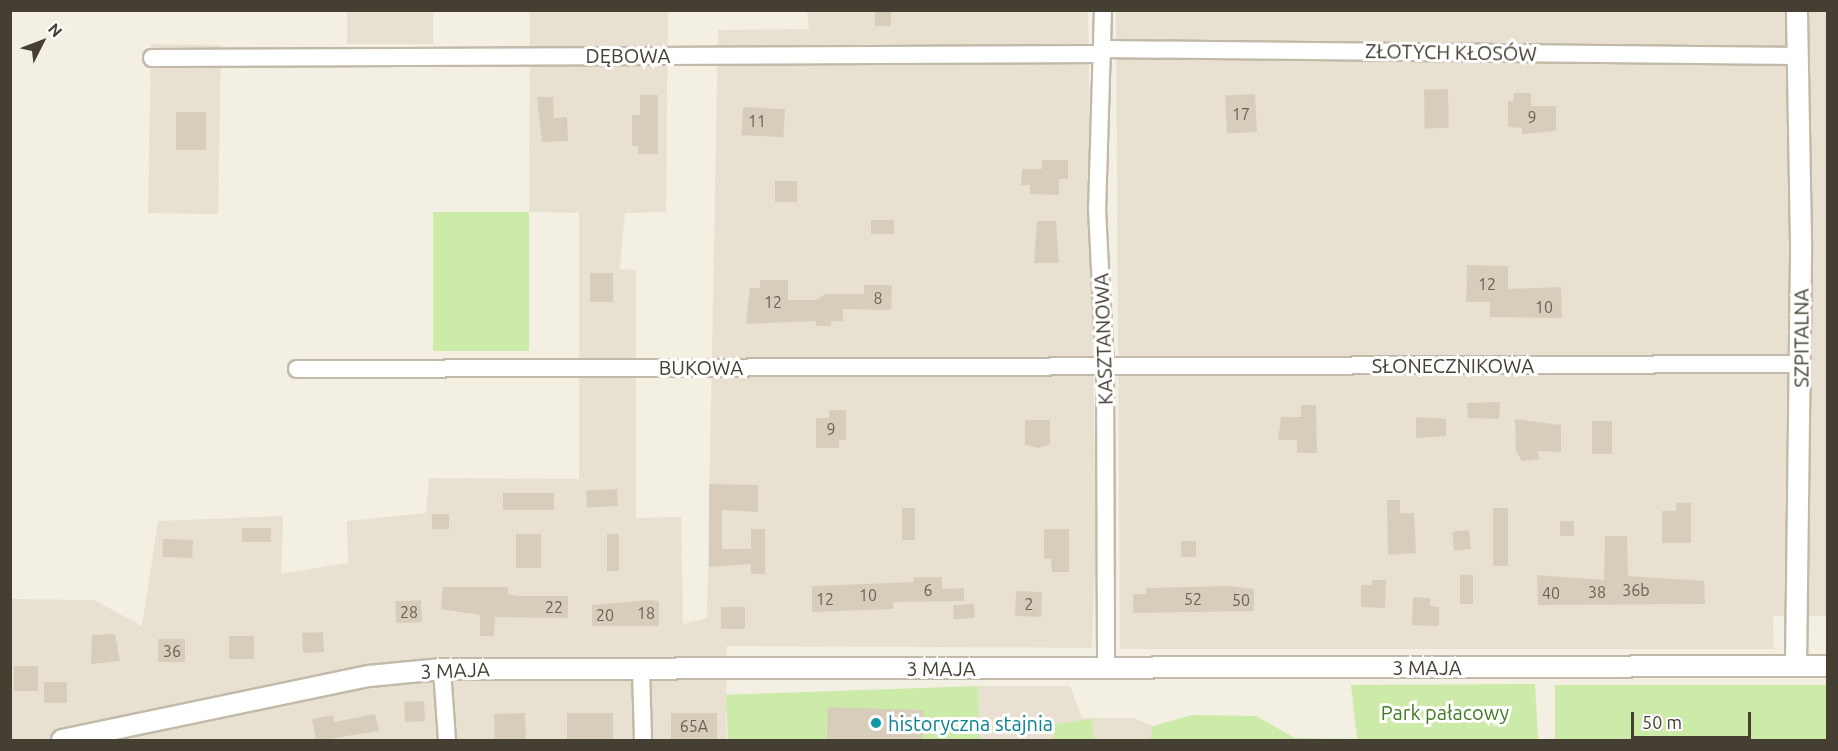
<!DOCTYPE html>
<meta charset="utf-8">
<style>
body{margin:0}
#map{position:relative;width:1838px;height:751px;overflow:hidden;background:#f3efe3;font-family:Ubuntu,sans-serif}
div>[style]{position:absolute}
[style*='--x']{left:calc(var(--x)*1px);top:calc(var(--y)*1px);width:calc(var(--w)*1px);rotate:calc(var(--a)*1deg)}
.residential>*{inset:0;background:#e8e1d1;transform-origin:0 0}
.green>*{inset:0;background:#cceba9;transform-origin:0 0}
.building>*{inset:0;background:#d8cdbb;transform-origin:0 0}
.roads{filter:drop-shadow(2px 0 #c2baa8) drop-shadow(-2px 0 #c2baa8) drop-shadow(0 2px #c2baa8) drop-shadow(0 -2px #c2baa8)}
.minor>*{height:16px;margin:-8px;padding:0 8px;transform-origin:8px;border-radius:8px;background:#fff}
.tertiary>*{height:20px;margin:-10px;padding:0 10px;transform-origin:10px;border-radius:10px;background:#fff}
.dots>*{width:16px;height:16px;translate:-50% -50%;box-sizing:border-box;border:3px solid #fff;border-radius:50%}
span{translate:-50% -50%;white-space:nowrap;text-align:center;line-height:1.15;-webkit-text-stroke:6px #fff;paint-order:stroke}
.number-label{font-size:16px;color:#6a6255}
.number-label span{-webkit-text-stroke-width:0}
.street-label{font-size:20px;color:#453f33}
.park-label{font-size:20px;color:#427b23}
.culture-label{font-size:20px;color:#0d838f}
.left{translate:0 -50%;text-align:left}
.frame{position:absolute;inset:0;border:12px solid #453f33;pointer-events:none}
.north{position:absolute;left:12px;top:12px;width:60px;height:60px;-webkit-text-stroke:4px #fff;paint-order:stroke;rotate:48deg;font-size:16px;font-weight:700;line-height:24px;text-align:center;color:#453f33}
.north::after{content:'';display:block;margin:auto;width:21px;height:27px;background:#453f33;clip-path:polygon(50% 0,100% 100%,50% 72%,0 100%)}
.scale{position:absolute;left:1631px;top:712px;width:120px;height:27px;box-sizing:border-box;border:3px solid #453f33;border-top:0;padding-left:8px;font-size:18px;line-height:21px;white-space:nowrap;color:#453f33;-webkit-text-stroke:4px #fff;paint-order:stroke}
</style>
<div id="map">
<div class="residential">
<i style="left:347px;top:11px;width:86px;height:33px"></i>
<i style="clip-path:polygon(530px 11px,668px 11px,666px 212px,625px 213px,620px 269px,636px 270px,636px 518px,681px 517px,683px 624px,707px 618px,718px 30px,809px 29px,807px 11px,1088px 11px,1096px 537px,1092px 648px,727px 646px,726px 740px,11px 740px,11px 599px,94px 600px,142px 626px,158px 521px,283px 516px,281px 574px,348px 563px,347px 521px,426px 513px,429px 478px,579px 479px,579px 213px,529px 212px)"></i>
<i style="clip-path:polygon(1116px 11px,1827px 11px,1827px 616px,1773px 616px,1774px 649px,1120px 649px)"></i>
<i style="left:151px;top:44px;width:70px;height:169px;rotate:1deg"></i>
<i style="clip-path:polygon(978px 686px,1070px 686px,1082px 718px,1133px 718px,1153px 726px,1162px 740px,980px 740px)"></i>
</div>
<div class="green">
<i style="left:529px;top:212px;width:139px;height:96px;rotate:90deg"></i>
<i style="clip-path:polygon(1535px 684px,1538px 740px,1150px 740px,1153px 726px,1192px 715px,1256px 716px,1295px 738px,1357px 739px,1351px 685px)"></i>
<i style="left:1555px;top:685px;width:272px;height:55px"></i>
<i style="left:978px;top:686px;width:54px;height:252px;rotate:88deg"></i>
<i style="clip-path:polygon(1092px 719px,1094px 740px,1053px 740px,1056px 724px)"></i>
</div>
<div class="building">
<i style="left:875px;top:10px;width:16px;height:16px"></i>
<i style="left:1448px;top:89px;width:39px;height:24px;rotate:89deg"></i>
<i style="clip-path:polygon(1514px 93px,1531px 93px,1531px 106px,1556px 106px,1556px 131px,1522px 134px,1522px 128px,1508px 127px,1508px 101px,1513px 101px)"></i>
<i style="left:1255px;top:94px;width:38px;height:30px;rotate:87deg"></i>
<i style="clip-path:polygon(640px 95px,658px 95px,658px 154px,638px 154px,638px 146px,632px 146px,632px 115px,640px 115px)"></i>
<i style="clip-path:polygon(537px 97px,553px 97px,554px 118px,567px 117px,568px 141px,542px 142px)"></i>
<i style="left:743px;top:107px;width:42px;height:28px;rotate:3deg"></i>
<i style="left:176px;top:112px;width:30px;height:38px"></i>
<i style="clip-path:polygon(1042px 160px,1068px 160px,1068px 179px,1059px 179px,1059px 195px,1030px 194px,1030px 185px,1021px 185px,1022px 169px,1042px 169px)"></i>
<i style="left:775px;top:181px;width:22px;height:21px"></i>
<i style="left:894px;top:220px;width:14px;height:23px;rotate:90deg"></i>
<i style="clip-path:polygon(1037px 221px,1056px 221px,1059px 263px,1034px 263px)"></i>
<i style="clip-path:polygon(1467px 265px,1508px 266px,1508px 289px,1561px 287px,1562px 318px,1490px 317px,1490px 302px,1466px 302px)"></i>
<i style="left:590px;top:273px;width:23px;height:29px"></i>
<i style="clip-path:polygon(760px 280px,788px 280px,788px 300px,816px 300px,825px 294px,864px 294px,864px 285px,892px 285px,891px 310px,843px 309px,843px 321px,831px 321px,831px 326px,816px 326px,816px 321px,746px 324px,750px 288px,760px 288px)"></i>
<i style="clip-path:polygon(1500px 402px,1499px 419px,1468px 418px,1467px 403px)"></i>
<i style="clip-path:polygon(1301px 405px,1316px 405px,1317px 453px,1297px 453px,1297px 440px,1278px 440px,1281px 417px,1301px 417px)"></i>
<i style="clip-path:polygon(829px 410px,846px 410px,846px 440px,839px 440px,839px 448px,816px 448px,816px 418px,829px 418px)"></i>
<i style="clip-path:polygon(1416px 417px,1446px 419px,1446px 436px,1416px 438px)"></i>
<i style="clip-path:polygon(1515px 419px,1561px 425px,1561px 452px,1537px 451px,1540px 459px,1522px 461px,1516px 451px)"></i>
<i style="clip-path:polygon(1025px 420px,1050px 420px,1050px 444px,1039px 448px,1025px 445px)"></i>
<i style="left:1592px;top:421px;width:20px;height:33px"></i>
<i style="clip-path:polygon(709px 484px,758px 485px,758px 512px,722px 510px,722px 549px,751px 549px,751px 529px,765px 529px,765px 574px,751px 574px,751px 564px,709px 567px)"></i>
<i style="left:617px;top:489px;width:17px;height:31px;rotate:87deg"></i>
<i style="left:554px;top:493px;width:17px;height:51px;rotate:90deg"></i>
<i style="clip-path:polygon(1387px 500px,1400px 500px,1400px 513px,1414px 513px,1416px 553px,1388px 555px)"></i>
<i style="clip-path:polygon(1676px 503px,1691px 503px,1691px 543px,1662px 543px,1662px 511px,1676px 511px)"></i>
<i style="left:902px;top:508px;width:13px;height:32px"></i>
<i style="left:1493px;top:508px;width:15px;height:58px"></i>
<i style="left:432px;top:514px;width:17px;height:15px"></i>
<i style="left:1560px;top:521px;width:14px;height:15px"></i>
<i style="left:242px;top:528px;width:29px;height:14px"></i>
<i style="clip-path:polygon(1044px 529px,1069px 529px,1069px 572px,1052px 572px,1051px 559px,1044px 559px)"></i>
<i style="left:1469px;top:530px;width:19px;height:17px;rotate:84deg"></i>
<i style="left:516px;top:534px;width:25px;height:34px"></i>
<i style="left:607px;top:534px;width:12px;height:37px"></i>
<i style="clip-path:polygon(1605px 536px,1627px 536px,1628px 576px,1704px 581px,1705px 604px,1538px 605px,1537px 575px,1604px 580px)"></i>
<i style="left:163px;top:539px;width:30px;height:18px;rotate:2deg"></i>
<i style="left:1181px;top:541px;width:15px;height:16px"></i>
<i style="left:1460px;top:575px;width:13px;height:29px"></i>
<i style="clip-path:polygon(914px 577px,942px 577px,942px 589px,964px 588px,964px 601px,893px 602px,893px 609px,812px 612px,812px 586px,914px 582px)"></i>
<i style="clip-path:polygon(1372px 580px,1386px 580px,1385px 608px,1361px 607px,1361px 585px,1372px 585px)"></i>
<i style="clip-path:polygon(1228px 586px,1254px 589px,1254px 611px,1133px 613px,1133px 594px,1146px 594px,1146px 588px)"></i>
<i style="clip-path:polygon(443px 587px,508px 587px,508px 594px,518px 596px,568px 596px,568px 618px,495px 617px,494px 636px,480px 636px,480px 615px,441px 609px)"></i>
<i style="left:1016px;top:591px;width:26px;height:25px;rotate:2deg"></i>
<i style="clip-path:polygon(1413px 597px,1430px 598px,1430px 606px,1439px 607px,1439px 626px,1412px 625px)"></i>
<i style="left:421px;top:600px;width:22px;height:26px;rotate:87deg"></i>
<i style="clip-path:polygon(650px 600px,659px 601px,659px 626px,592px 626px,592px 605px)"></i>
<i style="left:974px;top:604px;width:14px;height:21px;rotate:86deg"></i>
<i style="left:721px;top:607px;width:24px;height:22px"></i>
<i style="left:323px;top:632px;width:20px;height:21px;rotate:87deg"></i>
<i style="clip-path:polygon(115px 634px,120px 661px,91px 664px,92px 635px)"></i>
<i style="left:254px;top:636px;width:23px;height:25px;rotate:90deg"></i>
<i style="left:185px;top:639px;width:23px;height:27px;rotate:90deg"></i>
<i style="left:38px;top:666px;width:25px;height:24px;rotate:90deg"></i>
<i style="left:44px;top:682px;width:23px;height:21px"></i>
<i style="left:424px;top:701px;width:20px;height:20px;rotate:87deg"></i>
<i style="left:828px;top:707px;width:96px;height:34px;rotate:2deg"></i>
<i style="left:525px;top:713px;width:28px;height:31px;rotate:88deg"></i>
<i style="left:567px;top:713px;width:46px;height:28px"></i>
<i style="left:671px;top:713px;width:46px;height:28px"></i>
<i style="clip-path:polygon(375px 714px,379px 731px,316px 741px,312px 719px,333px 715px,334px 722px)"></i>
</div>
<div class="roads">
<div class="minor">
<i style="--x:1103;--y:10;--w:199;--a:91.7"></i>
<i style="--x:1097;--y:209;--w:156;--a:87.1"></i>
<i style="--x:1105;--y:365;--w:302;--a:89.8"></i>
<i style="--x:1103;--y:49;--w:696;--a:0.58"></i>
<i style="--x:152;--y:58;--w:951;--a:-0.24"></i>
<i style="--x:297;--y:369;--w:1504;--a:-0.19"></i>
<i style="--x:641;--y:668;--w:72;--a:88.4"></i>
<i style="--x:442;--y:669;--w:71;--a:86"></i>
</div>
<div class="tertiary">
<i style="--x:1796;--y:666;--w:424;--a:-89.3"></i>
<i style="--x:1801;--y:242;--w:232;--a:-91"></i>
<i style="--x:62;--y:740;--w:314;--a:-11.8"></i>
<i style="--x:369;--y:676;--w:73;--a:-5.5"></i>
<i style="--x:442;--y:669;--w:1386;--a:-0.12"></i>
</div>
</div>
<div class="dots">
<i style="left:876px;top:723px;background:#0f9aa8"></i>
</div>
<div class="number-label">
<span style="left:1241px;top:114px">17</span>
<span style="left:1532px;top:117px">9</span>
<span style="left:757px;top:121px">11</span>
<span style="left:1487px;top:284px">12</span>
<span style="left:878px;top:298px">8</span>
<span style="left:773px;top:302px">12</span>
<span style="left:1544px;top:307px">10</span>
<span style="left:831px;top:429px">9</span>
<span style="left:928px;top:590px">6</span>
<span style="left:1636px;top:590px">36b</span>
<span style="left:1597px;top:592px">38</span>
<span style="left:1551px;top:593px">40</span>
<span style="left:868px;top:595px">10</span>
<span style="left:825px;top:599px">12</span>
<span style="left:1193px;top:599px">52</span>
<span style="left:1241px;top:600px">50</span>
<span style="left:1029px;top:604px">2</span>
<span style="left:554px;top:607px">22</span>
<span style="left:409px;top:612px">28</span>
<span style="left:646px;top:613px">18</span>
<span style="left:605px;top:615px">20</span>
<span style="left:172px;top:651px">36</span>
<span style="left:694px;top:726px">65A</span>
</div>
<div class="street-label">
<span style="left:1451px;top:52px;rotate:1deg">ZŁOTYCH KŁOSÓW</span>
<span style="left:628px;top:55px">DĘBOWA</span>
<span style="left:1801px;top:338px;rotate:-90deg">SZPITALNA</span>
<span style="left:1103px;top:339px;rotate:-92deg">KASZTANOWA</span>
<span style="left:1453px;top:365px">SŁONECZNIKOWA</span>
<span style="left:701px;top:367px">BUKOWA</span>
<span style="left:1427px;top:667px">3 MAJA</span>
<span style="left:941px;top:668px">3 MAJA</span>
<span style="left:455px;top:670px;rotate:-2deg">3 MAJA</span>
</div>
<div class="park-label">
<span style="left:1445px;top:712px">Park pałacowy</span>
</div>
<div class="culture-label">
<span class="left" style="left:888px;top:723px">historyczna stajnia</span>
</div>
<div class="frame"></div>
<div class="north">N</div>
<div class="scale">50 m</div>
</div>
